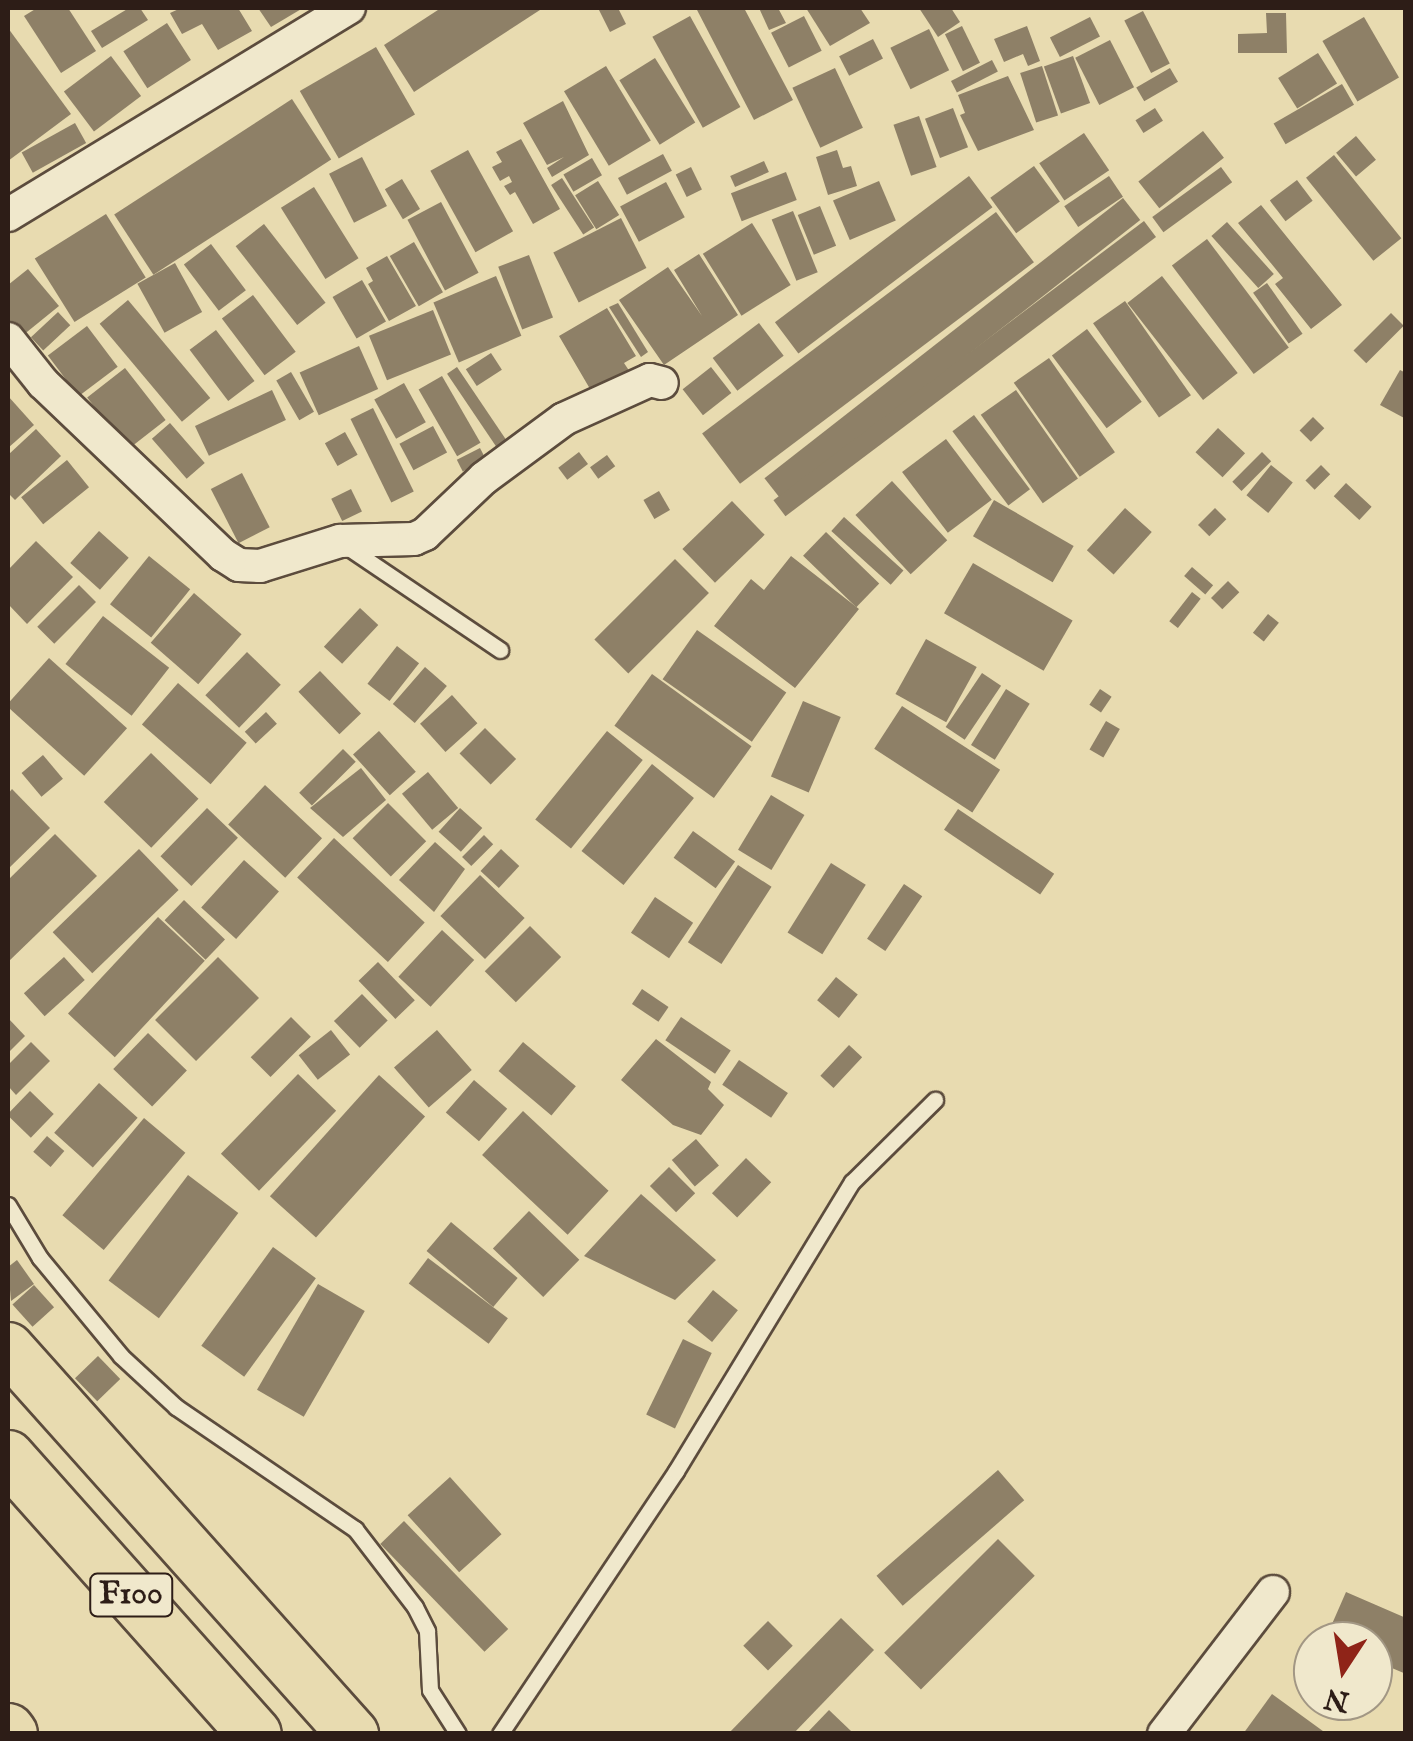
<!DOCTYPE html>
<style>
body{margin:0}
#map{position:relative;width:1413px;height:1741px;overflow:hidden;background:#e8dbb0;font-family:"IM FELL English",serif}
div>[style]{position:absolute}
[style*='--x']{left:calc(var(--x)*1px);top:calc(var(--y)*1px);width:calc(var(--w)*1px);rotate:calc(var(--a)*1deg)}
.building>*{inset:0;background:#8e8067;transform-origin:0 0}
.roads{filter:drop-shadow(2px 0 #5c4c3d) drop-shadow(-2px 0 #5c4c3d) drop-shadow(0 2px #5c4c3d) drop-shadow(0 -2px #5c4c3d)}
.service>*{height:15px;margin:-7.5px;padding:0 7.5px;transform-origin:7.5px;border-radius:7.5px;background:#f0e8cc}
.minor>*{height:32px;margin:-16px;padding:0 16px;transform-origin:16px;border-radius:16px;background:#f0e8cc}
.primary>*{height:50px;margin:-25px;padding:0 25px;transform-origin:25px;border-radius:25px;background:#e8dbb0}
.trunk>*{height:52px;margin:-26px;padding:0 26px;transform-origin:26px;border-radius:26px;background:#e8dbb0}
span{translate:-50% -50%;white-space:nowrap;text-align:center;line-height:1.15;-webkit-text-stroke:8px #f0e8cc;paint-order:stroke}
.shield-label span{padding:2px 8px;background:#f0e8cc;border:2px solid;border-radius:8px;-webkit-text-stroke-width:0}
.shield-label{font-size:32px;color:#2d1d17;font-weight:700}
.frame{position:absolute;inset:0;border:10px solid #2d1d17;pointer-events:none}
.north{position:absolute;left:1293px;top:1621px;width:100px;height:100px;box-sizing:border-box;background:#f0e8cc;border:2px solid #a29784;border-radius:50%;rotate:192deg;font-size:28px;font-weight:700;line-height:40px;text-align:center;color:#2d1d17}
.north::after{content:'';display:block;margin:auto;width:35px;height:45px;background:#8f2418;clip-path:polygon(50% 0,100% 100%,50% 72%,0 100%)}
</style>
<div id="map">
<div class="building">
<i style="clip-path:polygon(37px 8px,68px 8px,96px 51px,61px 73px,24px 16px)"></i>
<i style="clip-path:polygon(129px 8px,140px 8px,148px 20px,102px 48px,91px 31px)"></i>
<i style="clip-path:polygon(181px 8px,238px 8px,252px 31px,218px 50px,202px 24px,182px 34px,170px 13px)"></i>
<i style="clip-path:polygon(258px 8px,303px 8px,271px 27px)"></i>
<i style="clip-path:polygon(441px 8px,543px 8px,414px 92px,384px 45px)"></i>
<i style="clip-path:polygon(598px 8px,618px 8px,626px 24px,610px 32px)"></i>
<i style="clip-path:polygon(696px 8px,744px 8px,793px 100px,754px 120px)"></i>
<i style="clip-path:polygon(759px 8px,778px 8px,786px 23px,769px 30px)"></i>
<i style="clip-path:polygon(806px 8px,860px 8px,870px 23px,830px 46px)"></i>
<i style="clip-path:polygon(919px 8px,951px 8px,960px 22px,938px 37px)"></i>
<i style="left:1143px;top:11px;width:59px;height:21px;rotate:63deg"></i>
<i style="clip-path:polygon(1266px 13px,1286px 13px,1287px 53px,1238px 53px,1238px 34px,1267px 33px)"></i>
<i style="left:690px;top:16px;width:104px;height:43px;rotate:61deg"></i>
<i style="left:804px;top:16px;width:39px;height:37px;rotate:63deg"></i>
<i style="left:1090px;top:17px;width:22px;height:45px;rotate:63deg"></i>
<i style="left:1364px;top:17px;width:70px;height:48px;rotate:60deg"></i>
<i style="left:167px;top:23px;width:44px;height:52px;rotate:57deg"></i>
<i style="left:962px;top:26px;width:41px;height:19px;rotate:64deg"></i>
<i style="clip-path:polygon(1027px 26px,1040px 61px,1028px 66px,1023px 54px,1004px 62px,994px 39px)"></i>
<i style="clip-path:polygon(8px 28px,71px 114px,8px 161px)"></i>
<i style="left:929px;top:29px;width:46px;height:43px;rotate:64deg"></i>
<i style="left:873px;top:39px;width:22px;height:38px;rotate:63deg"></i>
<i style="left:1110px;top:40px;width:53px;height:39px;rotate:63deg"></i>
<i style="left:376px;top:47px;width:78px;height:88px;rotate:60deg"></i>
<i style="left:1318px;top:53px;width:36px;height:47px;rotate:58deg"></i>
<i style="left:111px;top:56px;width:50px;height:59px;rotate:53deg"></i>
<i style="left:1073px;top:56px;width:50px;height:31px;rotate:70deg"></i>
<i style="left:655px;top:58px;width:76px;height:42px;rotate:58deg"></i>
<i style="left:992px;top:60px;width:13px;height:46px;rotate:63deg"></i>
<i style="left:606px;top:66px;width:87px;height:49px;rotate:59deg"></i>
<i style="left:1042px;top:66px;width:52px;height:23px;rotate:72deg"></i>
<i style="left:835px;top:68px;width:66px;height:47px;rotate:65deg"></i>
<i style="left:1170px;top:68px;width:16px;height:39px;rotate:60deg"></i>
<i style="clip-path:polygon(1008px 76px,1034px 130px,978px 151px,960px 115px,965px 113px,958px 95px)"></i>
<i style="left:1342px;top:84px;width:24px;height:79px;rotate:60deg"></i>
<i style="left:292px;top:99px;width:72px;height:212px;rotate:57deg"></i>
<i style="clip-path:polygon(563px 101px,589px 155px,552px 177px,547px 168px,564px 157px,547px 165px,523px 123px)"></i>
<i style="left:953px;top:108px;width:42px;height:30px;rotate:69deg"></i>
<i style="left:1155px;top:108px;width:15px;height:23px;rotate:58deg"></i>
<i style="left:919px;top:116px;width:54px;height:27px;rotate:71deg"></i>
<i style="left:75px;top:123px;width:23px;height:61px;rotate:61deg"></i>
<i style="left:1203px;top:131px;width:34px;height:82px;rotate:52deg"></i>
<i style="left:1084px;top:133px;width:45px;height:54px;rotate:56deg"></i>
<i style="left:1356px;top:136px;width:31px;height:26px;rotate:50deg"></i>
<i style="clip-path:polygon(521px 139px,560px 209px,533px 224px,515px 192px,510px 195px,504px 186px,512px 182px,509px 176px,500px 181px,492px 167px,502px 162px,496px 152px)"></i>
<i style="left:468px;top:150px;width:93px;height:43px;rotate:61deg"></i>
<i style="clip-path:polygon(837px 150px,843px 168px,851px 166px,857px 186px,828px 195px,816px 157px)"></i>
<i style="left:663px;top:154px;width:19px;height:51px;rotate:62deg"></i>
<i style="left:1334px;top:155px;width:107px;height:36px;rotate:51deg"></i>
<i style="left:362px;top:157px;width:55px;height:37px;rotate:63deg"></i>
<i style="left:592px;top:158px;width:20px;height:33px;rotate:60deg"></i>
<i style="left:764px;top:161px;width:12px;height:37px;rotate:66deg"></i>
<i style="left:1034px;top:166px;width:44px;height:54px;rotate:54deg"></i>
<i style="left:691px;top:167px;width:25px;height:17px;rotate:64deg"></i>
<i style="left:1221px;top:167px;width:19px;height:85px;rotate:54deg"></i>
<i style="left:786px;top:172px;width:30px;height:59px;rotate:69deg"></i>
<i style="left:969px;top:176px;width:39px;height:243px;rotate:53deg"></i>
<i style="left:1109px;top:176px;width:25px;height:54px;rotate:56deg"></i>
<i style="left:562px;top:178px;width:59px;height:13px;rotate:57deg"></i>
<i style="left:402px;top:179px;width:35px;height:20px;rotate:59deg"></i>
<i style="left:1297px;top:180px;width:26px;height:34px;rotate:53deg"></i>
<i style="left:598px;top:181px;width:40px;height:27px;rotate:58deg"></i>
<i style="left:879px;top:181px;width:43px;height:50px;rotate:67deg"></i>
<i style="left:666px;top:182px;width:40px;height:52px;rotate:62deg"></i>
<i style="left:314px;top:187px;width:84px;height:39px;rotate:58deg"></i>
<i style="left:1123px;top:198px;width:28px;height:455px;rotate:52deg"></i>
<i style="left:441px;top:202px;width:80px;height:38px;rotate:62deg"></i>
<i style="clip-path:polygon(1261px 205px,1342px 305px,1311px 329px,1275px 284px,1283px 278px,1238px 223px)"></i>
<i style="left:820px;top:206px;width:43px;height:24px;rotate:68deg"></i>
<i style="left:793px;top:211px;width:66px;height:23px;rotate:68deg"></i>
<i style="left:996px;top:212px;width:63px;height:368px;rotate:53deg"></i>
<i style="left:106px;top:214px;width:75px;height:84px;rotate:58deg"></i>
<i style="left:621px;top:218px;width:56px;height:76px;rotate:63deg"></i>
<i style="left:1144px;top:221px;width:20px;height:464px;rotate:53deg"></i>
<i style="left:1227px;top:222px;width:70px;height:21px;rotate:48deg"></i>
<i style="left:752px;top:223px;width:73px;height:58px;rotate:58deg"></i>
<i style="left:264px;top:224px;width:100px;height:36px;rotate:52deg"></i>
<i style="left:1207px;top:239px;width:136px;height:44px;rotate:53deg"></i>
<i style="left:414px;top:242px;width:58px;height:28px;rotate:60deg"></i>
<i style="left:211px;top:244px;width:58px;height:34px;rotate:53deg"></i>
<i style="clip-path:polygon(699px 254px,738px 315px,664px 365px,619px 300px,668px 267px,702px 316px,674px 270px)"></i>
<i style="left:529px;top:255px;width:67px;height:33px;rotate:69deg"></i>
<i style="clip-path:polygon(387px 256px,416px 306px,389px 321px,368px 284px,373px 281px,366px 268px)"></i>
<i style="left:175px;top:263px;width:56px;height:43px;rotate:61deg"></i>
<i style="clip-path:polygon(28px 269px,59px 306px,22px 336px,8px 319px,8px 285px)"></i>
<i style="left:496px;top:276px;width:65px;height:68px;rotate:67deg"></i>
<i style="left:1162px;top:276px;width:123px;height:44px;rotate:52deg"></i>
<i style="left:362px;top:280px;width:48px;height:34px;rotate:60deg"></i>
<i style="left:1267px;top:283px;width:62px;height:17px;rotate:55deg"></i>
<i style="left:253px;top:295px;width:71px;height:39px;rotate:53deg"></i>
<i style="left:128px;top:300px;width:128px;height:37px;rotate:50deg"></i>
<i style="left:1125px;top:301px;width:115px;height:39px;rotate:55deg"></i>
<i style="clip-path:polygon(618px 303px,648px 352px,641px 357px,609px 307px)"></i>
<i style="clip-path:polygon(607px 308px,636px 356px,624px 363px,630px 372px,593px 394px,559px 336px)"></i>
<i style="left:433px;top:310px;width:48px;height:69px;rotate:68deg"></i>
<i style="left:58px;top:312px;width:18px;height:37px;rotate:47deg"></i>
<i style="left:1391px;top:313px;width:18px;height:53px;rotate:45deg"></i>
<i style="left:759px;top:323px;width:41px;height:58px;rotate:53deg"></i>
<i style="left:87px;top:326px;width:51px;height:49px;rotate:53deg"></i>
<i style="left:1087px;top:329px;width:91px;height:44px;rotate:53deg"></i>
<i style="left:216px;top:330px;width:64px;height:33px;rotate:53deg"></i>
<i style="left:359px;top:346px;width:47px;height:65px;rotate:66deg"></i>
<i style="left:491px;top:353px;width:20px;height:30px;rotate:57deg"></i>
<i style="left:1049px;top:358px;width:115px;height:43px;rotate:55deg"></i>
<i style="left:457px;top:367px;width:92px;height:12px;rotate:56deg"></i>
<i style="left:711px;top:367px;width:33px;height:36px;rotate:52deg"></i>
<i style="left:125px;top:368px;width:66px;height:48px;rotate:52deg"></i>
<i style="clip-path:polygon(1400px 370px,1406px 373px,1406px 419px,1380px 405px)"></i>
<i style="left:291px;top:372px;width:46px;height:17px;rotate:60deg"></i>
<i style="left:442px;top:376px;width:77px;height:27px;rotate:60deg"></i>
<i style="left:404px;top:383px;width:45px;height:34px;rotate:61deg"></i>
<i style="left:272px;top:390px;width:33px;height:85px;rotate:65deg"></i>
<i style="left:1016px;top:390px;width:108px;height:43px;rotate:55deg"></i>
<i style="clip-path:polygon(8px 396px,34px 425px,8px 448px)"></i>
<i style="left:373px;top:408px;width:93px;height:25px;rotate:64deg"></i>
<i style="left:974px;top:415px;width:93px;height:27px;rotate:53deg"></i>
<i style="left:1313px;top:417px;width:16px;height:19px;rotate:45deg"></i>
<i style="left:170px;top:423px;width:53px;height:24px;rotate:49deg"></i>
<i style="left:433px;top:426px;width:30px;height:38px;rotate:62deg"></i>
<i style="left:1218px;top:428px;width:37px;height:33px;rotate:43deg"></i>
<i style="clip-path:polygon(36px 429px,61px 456px,15px 500px,8px 493px,8px 455px)"></i>
<i style="left:345px;top:432px;width:26px;height:23px;rotate:61deg"></i>
<i style="left:946px;top:439px;width:76px;height:55px;rotate:53deg"></i>
<i style="left:480px;top:448px;width:13px;height:26px;rotate:63deg"></i>
<i style="left:579px;top:452px;width:15px;height:26px;rotate:53deg"></i>
<i style="left:1262px;top:452px;width:13px;height:42px;rotate:45deg"></i>
<i style="left:607px;top:455px;width:14px;height:21px;rotate:54deg"></i>
<i style="left:67px;top:460px;width:35px;height:59px;rotate:51deg"></i>
<i style="left:1271px;top:465px;width:28px;height:39px;rotate:39deg"></i>
<i style="left:1321px;top:465px;width:13px;height:22px;rotate:45deg"></i>
<i style="left:242px;top:473px;width:61px;height:35px;rotate:63deg"></i>
<i style="left:892px;top:481px;width:81px;height:50px;rotate:47deg"></i>
<i style="left:1346px;top:483px;width:35px;height:18px;rotate:43deg"></i>
<i style="left:351px;top:489px;width:25px;height:22px;rotate:64deg"></i>
<i style="left:659px;top:491px;width:22px;height:18px;rotate:60deg"></i>
<i style="left:994px;top:500px;width:92px;height:42px;rotate:30deg"></i>
<i style="left:732px;top:501px;width:47px;height:69px;rotate:46deg"></i>
<i style="left:1125px;top:508px;width:36px;height:57px;rotate:42deg"></i>
<i style="left:1215px;top:508px;width:16px;height:24px;rotate:45deg"></i>
<i style="left:844px;top:517px;width:80px;height:19px;rotate:42deg"></i>
<i style="left:99px;top:531px;width:40px;height:43px;rotate:42deg"></i>
<i style="left:826px;top:532px;width:74px;height:33px;rotate:44deg"></i>
<i style="clip-path:polygon(36px 541px,73px 577px,27px 624px,8px 604px,8px 570px)"></i>
<i style="left:149px;top:556px;width:53px;height:62px;rotate:39deg"></i>
<i style="clip-path:polygon(791px 556px,859px 609px,795px 688px,714px 626px,751px 579px,764px 590px)"></i>
<i style="left:675px;top:559px;width:48px;height:114px;rotate:45deg"></i>
<i style="left:973px;top:563px;width:115px;height:58px;rotate:30deg"></i>
<i style="left:1192px;top:567px;width:28px;height:12px;rotate:41deg"></i>
<i style="left:1228px;top:581px;width:16px;height:24px;rotate:45deg"></i>
<i style="left:79px;top:585px;width:24px;height:59px;rotate:45deg"></i>
<i style="left:1192px;top:592px;width:11px;height:37px;rotate:38deg"></i>
<i style="left:194px;top:593px;width:63px;height:66px;rotate:41deg"></i>
<i style="left:360px;top:608px;width:25px;height:53px;rotate:43deg"></i>
<i style="left:1268px;top:614px;width:14px;height:24px;rotate:39deg"></i>
<i style="left:103px;top:616px;width:84px;height:61px;rotate:38deg"></i>
<i style="left:697px;top:630px;width:109px;height:60px;rotate:35deg"></i>
<i style="left:926px;top:639px;width:58px;height:63px;rotate:29deg"></i>
<i style="left:397px;top:646px;width:28px;height:48px;rotate:38deg"></i>
<i style="left:247px;top:652px;width:47px;height:60px;rotate:44deg"></i>
<i style="left:49px;top:658px;width:105px;height:64px;rotate:42deg"></i>
<i style="left:425px;top:667px;width:29px;height:49px;rotate:41deg"></i>
<i style="left:320px;top:671px;width:59px;height:30px;rotate:46deg"></i>
<i style="left:982px;top:673px;width:23px;height:65px;rotate:34deg"></i>
<i style="left:652px;top:674px;width:123px;height:64px;rotate:36deg"></i>
<i style="left:178px;top:683px;width:91px;height:55px;rotate:41deg"></i>
<i style="left:1006px;top:689px;width:28px;height:66px;rotate:32deg"></i>
<i style="left:1100px;top:689px;width:14px;height:19px;rotate:34deg"></i>
<i style="left:452px;top:695px;width:38px;height:43px;rotate:48deg"></i>
<i style="left:803px;top:701px;width:41px;height:82px;rotate:23deg"></i>
<i style="left:902px;top:706px;width:117px;height:51px;rotate:33deg"></i>
<i style="left:266px;top:712px;width:16px;height:29px;rotate:47deg"></i>
<i style="left:1106px;top:721px;width:16px;height:33px;rotate:30deg"></i>
<i style="left:485px;top:728px;width:44px;height:36px;rotate:45deg"></i>
<i style="left:379px;top:731px;width:55px;height:35px;rotate:48deg"></i>
<i style="left:607px;top:731px;width:46px;height:114px;rotate:39deg"></i>
<i style="left:343px;top:749px;width:18px;height:62px;rotate:45deg"></i>
<i style="left:151px;top:753px;width:66px;height:68px;rotate:44deg"></i>
<i style="left:43px;top:755px;width:31px;height:28px;rotate:50deg"></i>
<i style="left:652px;top:764px;width:54px;height:112px;rotate:39deg"></i>
<i style="clip-path:polygon(361px 768px,386px 800px,343px 837px,310px 808px)"></i>
<i style="left:428px;top:772px;width:47px;height:34px;rotate:50deg"></i>
<i style="left:265px;top:785px;width:78px;height:54px;rotate:43deg"></i>
<i style="clip-path:polygon(12px 789px,50px 828px,8px 869px,8px 794px)"></i>
<i style="left:771px;top:795px;width:39px;height:64px;rotate:31deg"></i>
<i style="left:388px;top:803px;width:54px;height:50px;rotate:45deg"></i>
<i style="left:207px;top:808px;width:43px;height:67px;rotate:44deg"></i>
<i style="left:460px;top:808px;width:30px;height:32px;rotate:42deg"></i>
<i style="left:958px;top:809px;width:116px;height:25px;rotate:34deg"></i>
<i style="left:693px;top:831px;width:52px;height:33px;rotate:36deg"></i>
<i style="clip-path:polygon(55px 834px,97px 876px,8px 962px,8px 880px)"></i>
<i style="left:484px;top:835px;width:13px;height:31px;rotate:45deg"></i>
<i style="left:334px;top:838px;width:124px;height:54px;rotate:43deg"></i>
<i style="clip-path:polygon(435px 842px,465px 869px,434px 912px,399px 880px)"></i>
<i style="left:139px;top:849px;width:57px;height:120px;rotate:46deg"></i>
<i style="left:501px;top:849px;width:25px;height:30px;rotate:43deg"></i>
<i style="left:244px;top:860px;width:47px;height:64px;rotate:42deg"></i>
<i style="left:831px;top:863px;width:41px;height:82px;rotate:32deg"></i>
<i style="left:738px;top:865px;width:40px;height:92px;rotate:33deg"></i>
<i style="left:480px;top:875px;width:62px;height:57px;rotate:44deg"></i>
<i style="left:904px;top:884px;width:22px;height:66px;rotate:34deg"></i>
<i style="left:655px;top:897px;width:46px;height:43px;rotate:34deg"></i>
<i style="left:184px;top:900px;width:57px;height:28px;rotate:44deg"></i>
<i style="left:158px;top:917px;width:64px;height:132px;rotate:43deg"></i>
<i style="left:530px;top:926px;width:44px;height:64px;rotate:45deg"></i>
<i style="left:442px;top:930px;width:44px;height:64px;rotate:43deg"></i>
<i style="left:64px;top:957px;width:31px;height:54px;rotate:48deg"></i>
<i style="left:218px;top:957px;width:58px;height:89px;rotate:45deg"></i>
<i style="left:378px;top:962px;width:53px;height:27px;rotate:46deg"></i>
<i style="left:836px;top:977px;width:28px;height:30px;rotate:39deg"></i>
<i style="left:642px;top:989px;width:32px;height:18px;rotate:34deg"></i>
<i style="left:362px;top:994px;width:37px;height:39px;rotate:46deg"></i>
<i style="left:291px;top:1017px;width:28px;height:57px;rotate:45deg"></i>
<i style="left:681px;top:1017px;width:60px;height:28px;rotate:34deg"></i>
<i style="clip-path:polygon(8px 1018px,25px 1036px,8px 1053px)"></i>
<i style="left:331px;top:1030px;width:31px;height:41px;rotate:52deg"></i>
<i style="left:437px;top:1030px;width:53px;height:57px;rotate:49deg"></i>
<i style="left:148px;top:1033px;width:54px;height:50px;rotate:44deg"></i>
<i style="clip-path:polygon(656px 1039px,711px 1082px,708px 1089px,724px 1105px,701px 1135px,673px 1125px,621px 1080px)"></i>
<i style="clip-path:polygon(31px 1042px,50px 1061px,16px 1095px,8px 1086px,8px 1065px)"></i>
<i style="left:523px;top:1042px;width:69px;height:38px;rotate:40deg"></i>
<i style="left:849px;top:1045px;width:18px;height:42px;rotate:43deg"></i>
<i style="left:739px;top:1060px;width:59px;height:30px;rotate:34deg"></i>
<i style="left:298px;top:1074px;width:53px;height:111px;rotate:44deg"></i>
<i style="left:379px;top:1075px;width:62px;height:163px;rotate:42deg"></i>
<i style="left:474px;top:1080px;width:44px;height:43px;rotate:41deg"></i>
<i style="left:99px;top:1083px;width:52px;height:67px;rotate:42deg"></i>
<i style="left:30px;top:1091px;width:33px;height:33px;rotate:44deg"></i>
<i style="left:523px;top:1111px;width:117px;height:60px;rotate:43deg"></i>
<i style="left:144px;top:1118px;width:54px;height:127px;rotate:40deg"></i>
<i style="left:47px;top:1136px;width:23px;height:21px;rotate:41deg"></i>
<i style="left:696px;top:1139px;width:35px;height:32px;rotate:49deg"></i>
<i style="left:746px;top:1158px;width:35px;height:49px;rotate:44deg"></i>
<i style="left:669px;top:1167px;width:37px;height:27px;rotate:45deg"></i>
<i style="left:188px;top:1175px;width:63px;height:132px;rotate:37deg"></i>
<i style="clip-path:polygon(641px 1194px,716px 1260px,675px 1300px,584px 1256px)"></i>
<i style="left:529px;top:1211px;width:70px;height:52px;rotate:44deg"></i>
<i style="left:451px;top:1222px;width:87px;height:38px;rotate:40deg"></i>
<i style="left:273px;top:1247px;width:53px;height:122px;rotate:36deg"></i>
<i style="left:428px;top:1258px;width:100px;height:32px;rotate:37deg"></i>
<i style="clip-path:polygon(17px 1260px,34px 1284px,11px 1301px,8px 1267px)"></i>
<i style="left:318px;top:1284px;width:54px;height:122px;rotate:30deg"></i>
<i style="left:34px;top:1285px;width:30px;height:29px;rotate:48deg"></i>
<i style="left:713px;top:1290px;width:32px;height:41px;rotate:39deg"></i>
<i style="left:683px;top:1339px;width:32px;height:84px;rotate:26deg"></i>
<i style="left:98px;top:1356px;width:32px;height:32px;rotate:46deg"></i>
<i style="left:998px;top:1470px;width:40px;height:161px;rotate:49deg"></i>
<i style="left:450px;top:1477px;width:77px;height:57px;rotate:48deg"></i>
<i style="left:404px;top:1521px;width:150px;height:33px;rotate:46deg"></i>
<i style="left:998px;top:1539px;width:52px;height:161px;rotate:45deg"></i>
<i style="clip-path:polygon(1346px 1592px,1406px 1618px,1406px 1674px,1373px 1660px,1373px 1641px,1325px 1640px)"></i>
<i style="clip-path:polygon(841px 1618px,874px 1650px,793px 1734px,728px 1734px)"></i>
<i style="left:768px;top:1621px;width:35px;height:35px;rotate:45deg"></i>
<i style="clip-path:polygon(1272px 1694px,1327px 1734px,1243px 1734px)"></i>
<i style="clip-path:polygon(829px 1710px,851px 1731px,806px 1734px)"></i>
</div>
<div class="roads">
<div class="service">
<i style="--x:346;--y:546;--w:186;--a:34"></i>
<i style="--x:8;--y:1205;--w:62;--a:58.9"></i>
<i style="--x:40;--y:1258;--w:127;--a:50.4"></i>
<i style="--x:121;--y:1356;--w:75;--a:42.8"></i>
<i style="--x:176;--y:1407;--w:217;--a:34.3"></i>
<i style="--x:355;--y:1529;--w:98;--a:52.4"></i>
<i style="--x:415;--y:1607;--w:27;--a:63"></i>
<i style="--x:427;--y:1631;--w:59;--a:87.1"></i>
<i style="--x:430;--y:1690;--w:52;--a:57.5"></i>
<i style="--x:500;--y:1734;--w:316;--a:-56.2"></i>
<i style="--x:676;--y:1471;--w:338;--a:-58.7"></i>
<i style="--x:852;--y:1182;--w:117;--a:-44.7"></i>
</div>
<div class="minor">
<i style="--x:8;--y:215;--w:399;--a:-31.3"></i>
<i style="--x:8;--y:339;--w:56;--a:51.5"></i>
<i style="--x:43;--y:383;--w:249;--a:43.7"></i>
<i style="--x:223;--y:555;--w:19;--a:32"></i>
<i style="--x:239;--y:565;--w:21;--a:3"></i>
<i style="--x:260;--y:566;--w:84;--a:-17.4"></i>
<i style="--x:340;--y:541;--w:74;--a:-1.5"></i>
<i style="--x:414;--y:539;--w:12;--a:-24"></i>
<i style="--x:425;--y:534;--w:81;--a:-43.5"></i>
<i style="--x:484;--y:478;--w:99;--a:-36.4"></i>
<i style="--x:564;--y:419;--w:94;--a:-24.4"></i>
<i style="--x:650;--y:380;--w:12;--a:14"></i>
<i style="--x:1164;--y:1734;--w:179;--a:-52.5"></i>
</div>
<div class="primary">
<i style="--x:8;--y:1348;--w:518;--a:48.21"></i>
</div>
<div class="trunk">
<i style="--x:8;--y:1457;--w:371;--a:48.3"></i>
<i style="--x:8;--y:1730;--w:5;--a:53"></i>
</div>
</div>
<div class="shield-label">
<span style="left:131px;top:1595px">F100</span>
</div>
<div class="frame"></div>
<div class="north">N</div>
</div>
